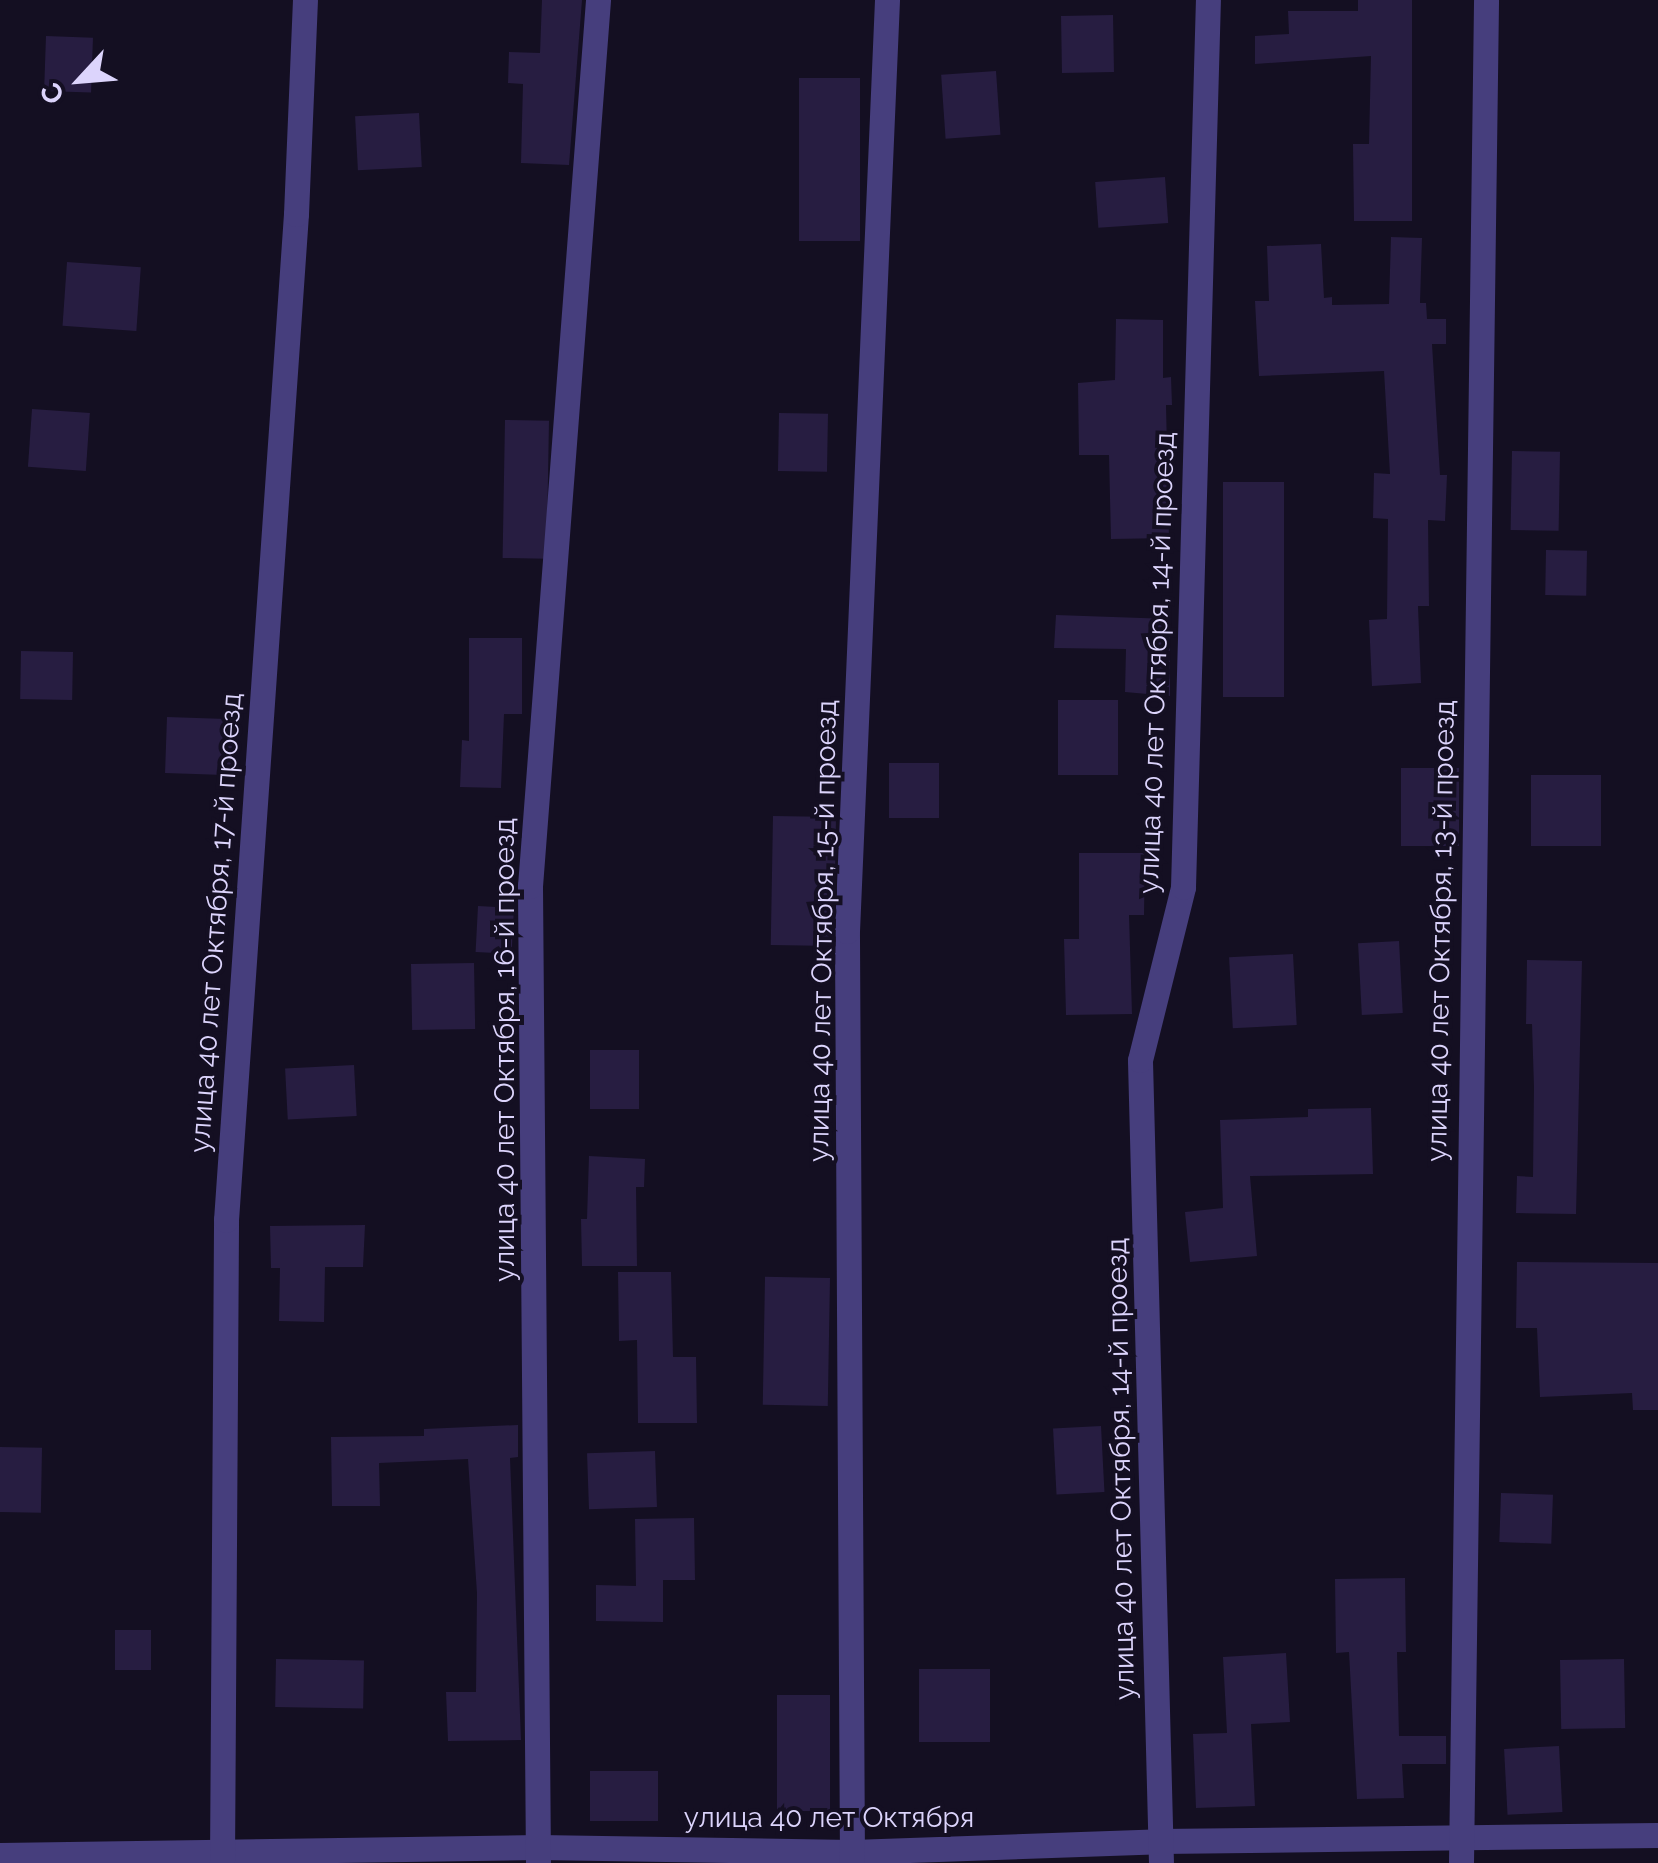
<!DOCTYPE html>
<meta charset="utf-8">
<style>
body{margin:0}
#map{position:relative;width:1658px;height:1863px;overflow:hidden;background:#140f22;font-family:Raleway,sans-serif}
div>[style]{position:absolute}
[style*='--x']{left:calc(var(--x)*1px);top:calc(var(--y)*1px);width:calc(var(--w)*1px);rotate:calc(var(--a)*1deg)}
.building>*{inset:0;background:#271d41;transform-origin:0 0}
.minor>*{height:25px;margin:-12.5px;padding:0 12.5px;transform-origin:12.5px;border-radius:12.5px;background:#463e7d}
span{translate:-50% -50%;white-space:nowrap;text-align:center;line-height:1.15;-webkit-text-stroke:8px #140f22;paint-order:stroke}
.street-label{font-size:28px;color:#dcd4fc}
.north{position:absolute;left:30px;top:30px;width:100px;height:100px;-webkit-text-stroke:8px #140f22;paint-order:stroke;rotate:244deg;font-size:28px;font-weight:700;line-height:40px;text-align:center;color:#dcd4fc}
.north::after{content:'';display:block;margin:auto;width:35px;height:45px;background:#dcd4fc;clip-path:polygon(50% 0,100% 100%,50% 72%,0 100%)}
</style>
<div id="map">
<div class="building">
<i style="clip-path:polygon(542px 0,582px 0,569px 165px,521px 163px,523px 84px,508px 83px,509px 52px,540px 53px)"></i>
<i style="clip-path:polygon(1358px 0,1412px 0,1412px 221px,1354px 221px,1353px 144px,1369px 144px,1371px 56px,1255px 64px,1255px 36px,1289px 34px,1288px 11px,1358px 11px)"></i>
<i style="left:1113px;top:15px;width:57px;height:52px;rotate:89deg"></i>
<i style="left:46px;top:36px;width:47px;height:55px;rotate:2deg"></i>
<i style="left:996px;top:71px;width:64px;height:55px;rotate:86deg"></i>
<i style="left:799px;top:78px;width:61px;height:163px"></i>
<i style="left:419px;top:113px;width:54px;height:64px;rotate:87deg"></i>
<i style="left:1165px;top:177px;width:46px;height:70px;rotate:86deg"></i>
<i style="clip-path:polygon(1391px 237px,1422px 238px,1420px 303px,1426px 303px,1427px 319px,1446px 319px,1446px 344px,1432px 344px,1440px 475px,1447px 475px,1445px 521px,1428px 520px,1429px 606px,1418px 606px,1421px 683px,1372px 686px,1369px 620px,1387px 619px,1388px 519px,1373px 518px,1374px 473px,1390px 474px,1384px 371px,1259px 376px,1255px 301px,1269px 301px,1267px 246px,1321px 244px,1324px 298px,1332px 297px,1332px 305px,1389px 304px)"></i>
<i style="left:67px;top:262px;width:74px;height:64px;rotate:4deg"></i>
<i style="clip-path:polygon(1116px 319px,1163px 320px,1163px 378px,1171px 377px,1172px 405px,1166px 405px,1169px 538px,1111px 539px,1109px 455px,1079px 455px,1078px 383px,1115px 380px)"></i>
<i style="left:32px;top:409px;width:58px;height:58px;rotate:4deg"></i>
<i style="left:779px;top:413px;width:49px;height:58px;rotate:1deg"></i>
<i style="left:505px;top:420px;width:44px;height:138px;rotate:1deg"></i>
<i style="left:1512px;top:451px;width:48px;height:79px;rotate:1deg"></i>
<i style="left:1223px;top:482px;width:61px;height:215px"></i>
<i style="left:1546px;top:550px;width:41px;height:45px;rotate:1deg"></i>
<i style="clip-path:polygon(1056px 615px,1170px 619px,1170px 696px,1125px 692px,1126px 649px,1054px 648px)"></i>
<i style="clip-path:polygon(469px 638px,522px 638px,522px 714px,504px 714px,501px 788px,460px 787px,462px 740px,469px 741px)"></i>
<i style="left:21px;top:651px;width:52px;height:48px;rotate:1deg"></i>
<i style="left:1058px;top:700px;width:60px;height:75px"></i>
<i style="left:167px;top:717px;width:67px;height:56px;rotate:2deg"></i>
<i style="left:889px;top:763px;width:50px;height:55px"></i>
<i style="left:1401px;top:768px;width:58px;height:78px"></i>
<i style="left:1531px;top:775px;width:70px;height:71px"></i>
<i style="left:773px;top:816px;width:63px;height:129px;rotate:1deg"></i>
<i style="clip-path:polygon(1079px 853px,1145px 853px,1144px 915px,1129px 915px,1132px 1014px,1066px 1015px,1064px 939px,1079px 939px)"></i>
<i style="left:478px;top:906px;width:36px;height:46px;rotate:3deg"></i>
<i style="left:1399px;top:941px;width:72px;height:41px;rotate:87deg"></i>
<i style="left:1293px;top:954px;width:71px;height:64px;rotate:87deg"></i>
<i style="clip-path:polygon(1527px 960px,1582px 961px,1576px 1214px,1516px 1213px,1517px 1176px,1533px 1177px,1534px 1087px,1532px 1024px,1526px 1024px)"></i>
<i style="left:474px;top:963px;width:66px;height:63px;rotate:89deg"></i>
<i style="left:590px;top:1050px;width:49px;height:59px"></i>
<i style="left:354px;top:1065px;width:51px;height:69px;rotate:87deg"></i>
<i style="clip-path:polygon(1371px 1108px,1373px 1174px,1250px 1176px,1257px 1256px,1190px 1262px,1185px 1212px,1223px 1208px,1220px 1120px,1308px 1117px,1308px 1109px)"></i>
<i style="clip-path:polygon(589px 1156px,645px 1159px,644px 1187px,636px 1187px,637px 1266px,582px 1266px,581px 1219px,587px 1219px)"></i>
<i style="clip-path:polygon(365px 1225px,363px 1267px,325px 1267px,324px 1322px,279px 1321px,280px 1268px,271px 1268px,270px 1226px)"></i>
<i style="clip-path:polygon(1517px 1262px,1658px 1263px,1658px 1410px,1633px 1410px,1632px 1393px,1540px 1397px,1537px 1328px,1516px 1328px)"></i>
<i style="clip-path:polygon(618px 1272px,671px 1272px,673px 1357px,696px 1357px,697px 1423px,638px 1423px,637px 1340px,619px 1341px)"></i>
<i style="left:830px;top:1278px;width:128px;height:65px;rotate:91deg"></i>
<i style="clip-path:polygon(518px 1425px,518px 1457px,510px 1458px,521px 1740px,448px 1741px,446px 1692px,476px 1692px,477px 1593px,468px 1459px,379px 1463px,380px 1506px,332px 1506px,331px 1437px,424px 1436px,424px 1429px)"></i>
<i style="left:1101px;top:1426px;width:66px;height:48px;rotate:87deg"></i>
<i style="left:0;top:1447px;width:42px;height:65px;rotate:1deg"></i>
<i style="left:655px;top:1451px;width:56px;height:68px;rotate:88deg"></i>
<i style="left:1501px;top:1493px;width:52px;height:49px;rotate:2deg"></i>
<i style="clip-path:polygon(694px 1518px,695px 1580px,663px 1580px,663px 1622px,596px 1621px,596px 1585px,636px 1586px,635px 1519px)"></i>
<i style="clip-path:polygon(1405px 1578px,1406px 1652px,1397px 1652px,1399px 1736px,1446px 1736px,1446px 1764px,1402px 1764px,1404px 1798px,1357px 1799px,1349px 1652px,1336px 1653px,1335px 1579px)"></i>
<i style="left:151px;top:1630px;width:40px;height:36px;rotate:90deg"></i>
<i style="clip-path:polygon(1286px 1653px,1290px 1722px,1251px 1724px,1255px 1806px,1196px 1808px,1193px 1734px,1227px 1733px,1223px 1657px)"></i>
<i style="left:276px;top:1659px;width:88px;height:48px;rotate:1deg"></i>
<i style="left:1624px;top:1659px;width:69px;height:64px;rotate:89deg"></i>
<i style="left:919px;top:1669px;width:71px;height:73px"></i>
<i style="left:777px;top:1695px;width:53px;height:116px"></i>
<i style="left:1559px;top:1746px;width:66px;height:55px;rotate:87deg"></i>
<i style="left:590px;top:1771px;width:68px;height:50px"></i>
</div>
<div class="minor">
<i style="--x:0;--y:1855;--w:538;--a:-0.85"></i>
<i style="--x:538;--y:1847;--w:314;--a:0.9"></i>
<i style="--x:852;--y:1852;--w:308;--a:-2"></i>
<i style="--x:1160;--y:1841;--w:498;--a:-0.7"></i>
<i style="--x:222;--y:1863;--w:643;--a:-89.64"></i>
<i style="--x:226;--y:1220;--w:1008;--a:-86.02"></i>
<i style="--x:296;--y:214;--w:214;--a:-87.6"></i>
<i style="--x:538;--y:1863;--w:977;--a:-90.47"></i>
<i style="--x:530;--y:886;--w:889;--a:-85.61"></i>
<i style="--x:852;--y:1863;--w:932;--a:-90.31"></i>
<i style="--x:847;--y:931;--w:932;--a:-87.54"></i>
<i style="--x:1161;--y:1863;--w:803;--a:-91.5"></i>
<i style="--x:1140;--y:1060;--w:178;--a:-76"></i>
<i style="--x:1183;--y:887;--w:887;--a:-88.39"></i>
<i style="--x:1461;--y:1863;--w:1863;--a:-89.23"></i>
</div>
<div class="street-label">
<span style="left:1157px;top:663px;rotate:-88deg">улица 40 лет Октября, 14-й проезд</span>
<span style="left:216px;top:923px;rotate:-86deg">улица 40 лет Октября, 17-й проезд</span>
<span style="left:823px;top:931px;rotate:-89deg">улица 40 лет Октября, 15-й проезд</span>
<span style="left:1441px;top:931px;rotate:-89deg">улица 40 лет Октября, 13-й проезд</span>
<span style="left:505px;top:1050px;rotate:-90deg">улица 40 лет Октября, 16-й проезд</span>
<span style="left:1121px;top:1469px;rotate:-91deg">улица 40 лет Октября, 14-й проезд</span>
<span style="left:829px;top:1818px">улица 40 лет Октября</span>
</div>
<div class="north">С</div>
</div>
